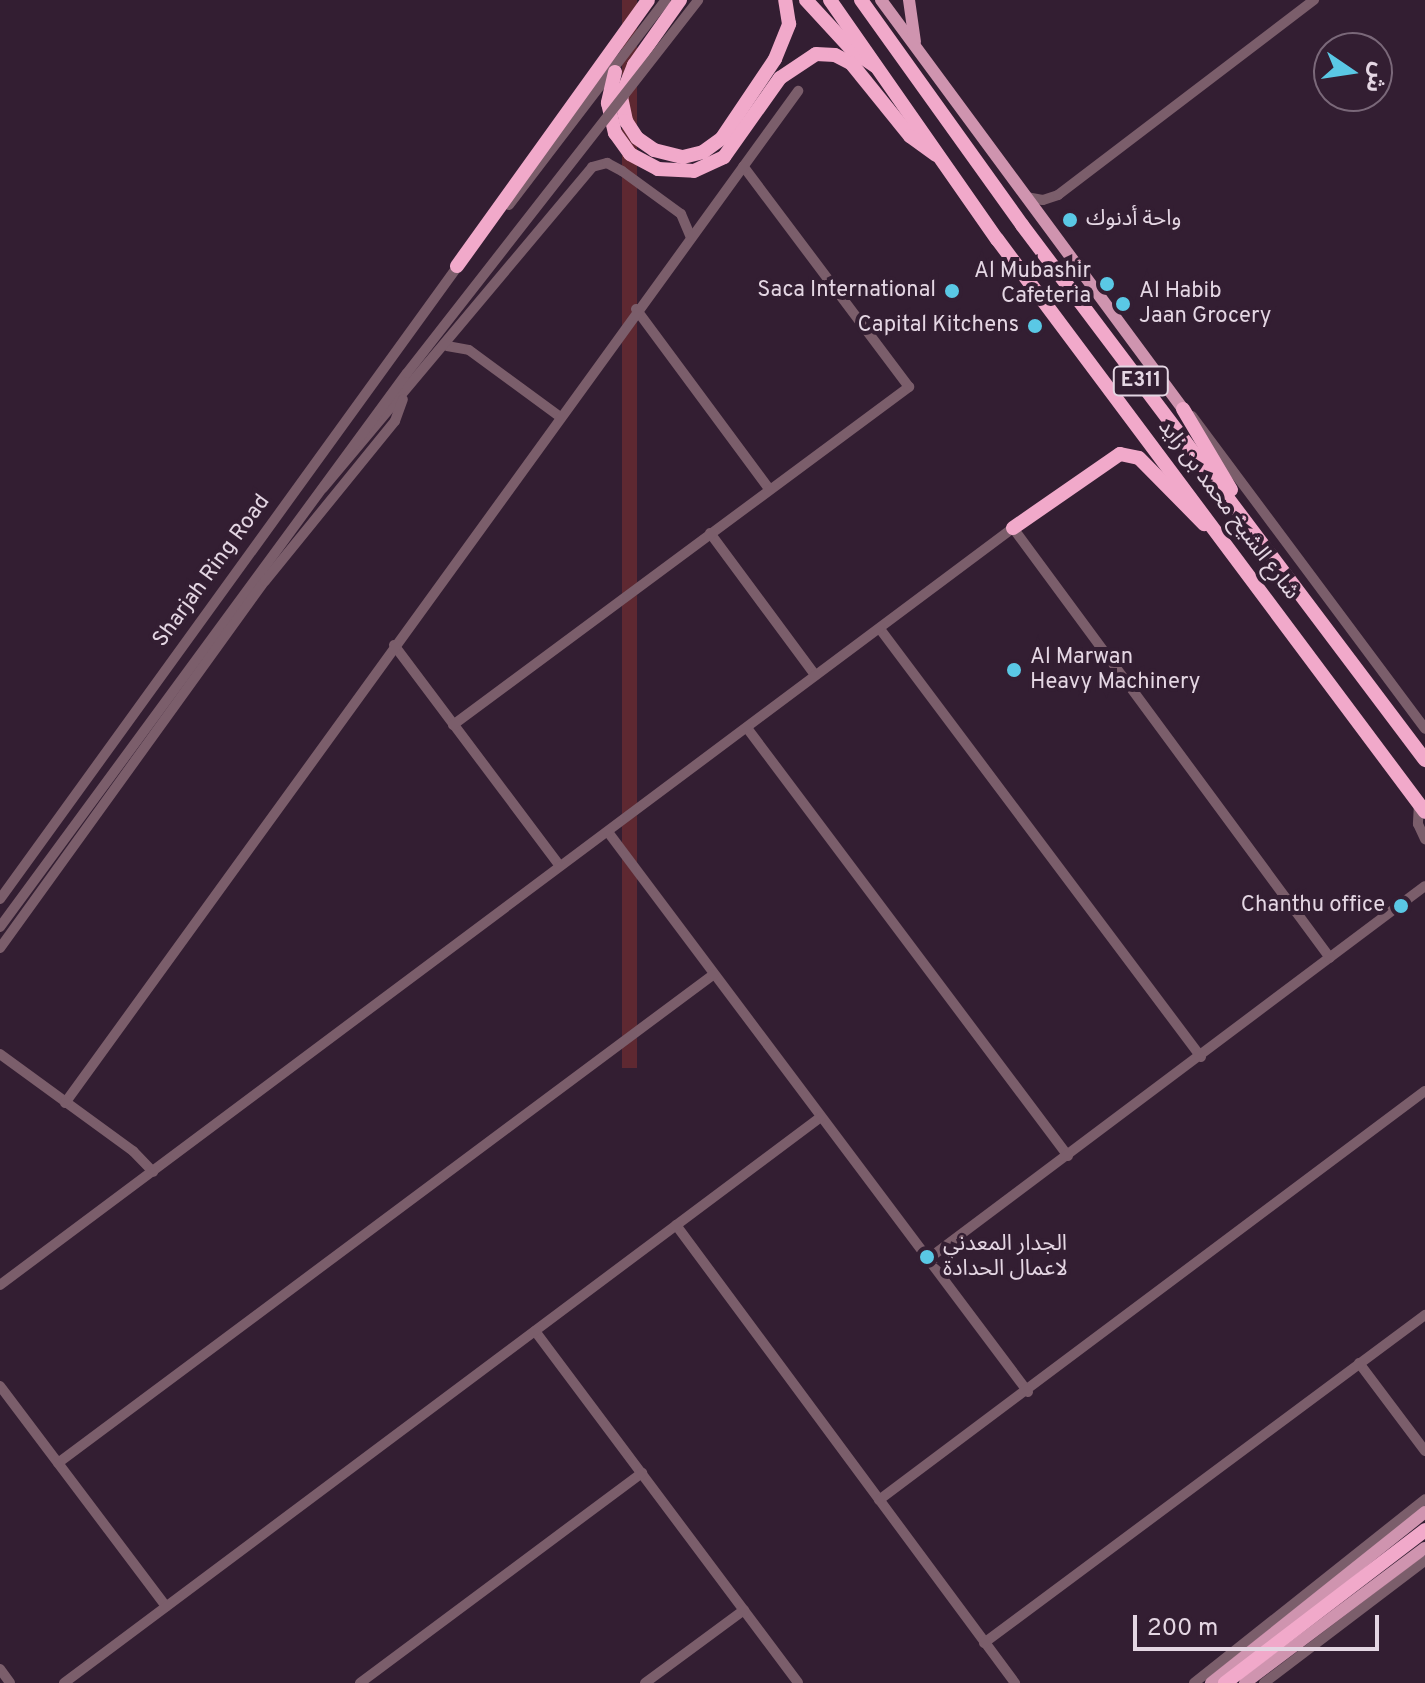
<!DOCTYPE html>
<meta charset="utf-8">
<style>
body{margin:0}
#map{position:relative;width:1425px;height:1683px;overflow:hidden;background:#331e32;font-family:Overpass,"Noto Sans Arabic",sans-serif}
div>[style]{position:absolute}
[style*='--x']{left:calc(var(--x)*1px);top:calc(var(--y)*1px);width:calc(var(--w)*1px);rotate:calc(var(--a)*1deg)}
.green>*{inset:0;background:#5e2831;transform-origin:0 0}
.minor>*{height:10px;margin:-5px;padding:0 5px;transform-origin:5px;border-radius:5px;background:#7b5e6b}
.major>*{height:12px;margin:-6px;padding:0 6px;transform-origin:6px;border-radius:6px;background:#cf94af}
.highway>*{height:14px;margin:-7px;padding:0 7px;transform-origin:7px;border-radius:7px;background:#f1a9ca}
.minor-bridge>*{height:10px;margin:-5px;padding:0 5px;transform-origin:5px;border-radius:5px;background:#7b5e6b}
.dots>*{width:22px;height:22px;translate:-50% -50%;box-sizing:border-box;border:4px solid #331e32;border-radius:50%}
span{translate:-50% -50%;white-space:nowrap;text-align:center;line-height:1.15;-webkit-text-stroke:8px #331e32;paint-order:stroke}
.shield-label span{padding:2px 6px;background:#331e32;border:2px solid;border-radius:6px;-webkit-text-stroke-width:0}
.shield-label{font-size:20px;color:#e4d6e3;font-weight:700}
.poi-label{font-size:22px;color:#e4d6e3}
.left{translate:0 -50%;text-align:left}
.right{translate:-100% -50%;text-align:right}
.street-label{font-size:22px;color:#e4d6e3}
.north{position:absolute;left:1313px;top:32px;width:80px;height:80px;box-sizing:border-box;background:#331e32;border:2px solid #7a6879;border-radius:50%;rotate:103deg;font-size:22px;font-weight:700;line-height:32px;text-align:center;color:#e4d6e3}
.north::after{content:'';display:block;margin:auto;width:28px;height:36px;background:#5ac8e5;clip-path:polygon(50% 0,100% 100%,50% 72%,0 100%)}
.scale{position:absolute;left:1133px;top:1615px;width:246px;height:36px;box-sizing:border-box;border:4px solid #e4d6e3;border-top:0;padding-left:10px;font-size:24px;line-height:28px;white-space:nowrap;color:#e4d6e3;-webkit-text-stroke:6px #331e32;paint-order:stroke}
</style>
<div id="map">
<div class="green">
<i style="left:622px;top:0;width:15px;height:1068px"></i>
</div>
<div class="minor">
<i style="--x:1026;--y:197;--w:17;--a:10"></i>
<i style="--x:1043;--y:200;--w:16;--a:-18"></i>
<i style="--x:1058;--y:195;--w:322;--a:-37.3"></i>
<i style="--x:509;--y:205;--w:258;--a:-52.6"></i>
<i style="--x:636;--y:309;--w:224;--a:53.5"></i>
<i style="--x:447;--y:346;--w:22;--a:10"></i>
<i style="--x:469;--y:350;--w:112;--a:36.3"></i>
<i style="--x:1192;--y:416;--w:390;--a:53.3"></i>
<i style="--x:323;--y:488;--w:419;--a:-50"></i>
<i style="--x:592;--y:167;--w:16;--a:-15"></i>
<i style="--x:607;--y:163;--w:17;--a:28"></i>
<i style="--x:622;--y:171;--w:73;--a:36.1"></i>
<i style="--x:681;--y:214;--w:26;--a:67"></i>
<i style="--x:710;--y:533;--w:177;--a:53.5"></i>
<i style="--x:880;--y:629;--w:535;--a:53.13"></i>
<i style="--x:394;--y:645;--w:276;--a:53.1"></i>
<i style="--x:453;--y:725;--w:568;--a:-36.55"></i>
<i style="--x:909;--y:387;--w:276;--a:-126.9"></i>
<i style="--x:747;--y:728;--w:535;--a:53.13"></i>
<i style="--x:1419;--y:803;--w:21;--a:93"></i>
<i style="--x:1418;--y:824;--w:17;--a:65"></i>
<i style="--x:608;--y:832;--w:700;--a:53.13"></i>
<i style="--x:0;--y:899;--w:785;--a:-54.12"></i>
<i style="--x:0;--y:927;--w:687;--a:-53.7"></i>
<i style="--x:0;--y:948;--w:453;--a:-54.2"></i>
<i style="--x:265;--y:581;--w:206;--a:-50.9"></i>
<i style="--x:395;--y:421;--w:23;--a:-70"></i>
<i style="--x:0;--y:1054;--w:165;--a:36.1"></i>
<i style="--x:133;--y:1151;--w:29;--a:46"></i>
<i style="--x:65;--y:1103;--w:1250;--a:-54.08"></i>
<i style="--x:676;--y:1225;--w:570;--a:53.49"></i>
<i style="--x:928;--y:1259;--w:621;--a:-36.89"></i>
<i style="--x:0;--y:1285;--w:1265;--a:-36.77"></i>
<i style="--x:1013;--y:528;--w:534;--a:53.6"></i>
<i style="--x:535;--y:1331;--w:439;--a:53.2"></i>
<i style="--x:1359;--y:1363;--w:110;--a:53.1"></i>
<i style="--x:0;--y:1386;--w:276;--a:53"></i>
<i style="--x:58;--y:1463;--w:818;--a:-36.7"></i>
<i style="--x:879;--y:1500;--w:682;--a:-36.84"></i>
<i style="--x:984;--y:1643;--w:550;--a:-36.64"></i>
<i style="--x:0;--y:1669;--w:17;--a:54"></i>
<i style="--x:64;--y:1683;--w:945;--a:-36.79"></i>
<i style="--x:360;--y:1683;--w:352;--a:-36.7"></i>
<i style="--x:645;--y:1683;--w:123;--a:-36.4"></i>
<i style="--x:1194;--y:1683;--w:295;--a:-38.5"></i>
<i style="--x:1264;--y:1683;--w:202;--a:-37.2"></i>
</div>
<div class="major">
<i style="--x:881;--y:0;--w:508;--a:53.56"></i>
<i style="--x:909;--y:0;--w:42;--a:81.9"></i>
<i style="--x:1211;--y:1683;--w:274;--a:-38.6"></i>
<i style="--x:1245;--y:1683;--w:225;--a:-36.9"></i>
</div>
<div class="highway">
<i style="--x:680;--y:0;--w:80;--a:125.3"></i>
<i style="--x:634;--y:65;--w:35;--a:112"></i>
<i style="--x:621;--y:97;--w:25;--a:78"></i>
<i style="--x:626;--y:121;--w:20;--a:57"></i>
<i style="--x:637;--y:138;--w:21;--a:35"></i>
<i style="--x:654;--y:150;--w:30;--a:14"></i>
<i style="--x:683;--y:157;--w:21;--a:-14"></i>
<i style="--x:703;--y:152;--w:24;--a:-36"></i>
<i style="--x:722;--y:138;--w:95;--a:-56.1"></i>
<i style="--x:775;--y:59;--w:38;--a:-68"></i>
<i style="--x:789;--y:24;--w:24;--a:-99"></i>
<i style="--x:806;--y:0;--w:69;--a:47.3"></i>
<i style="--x:853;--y:51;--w:27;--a:34"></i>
<i style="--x:830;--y:0;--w:292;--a:55.1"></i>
<i style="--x:997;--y:239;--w:715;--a:53.24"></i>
<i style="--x:861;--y:0;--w:277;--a:54.4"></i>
<i style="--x:1022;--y:225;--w:670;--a:53.01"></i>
<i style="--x:615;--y:72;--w:32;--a:103"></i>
<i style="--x:608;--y:103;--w:31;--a:77"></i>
<i style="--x:615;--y:133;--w:26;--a:54"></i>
<i style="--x:630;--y:154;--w:32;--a:28"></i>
<i style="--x:658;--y:169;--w:36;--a:3"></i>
<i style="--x:694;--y:171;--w:33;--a:-25"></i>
<i style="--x:724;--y:157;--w:97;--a:-54.7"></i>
<i style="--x:780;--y:78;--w:43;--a:-33.7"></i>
<i style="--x:816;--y:54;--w:19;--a:3"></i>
<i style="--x:835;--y:55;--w:18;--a:27"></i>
<i style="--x:851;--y:63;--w:94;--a:51.1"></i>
<i style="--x:910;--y:136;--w:32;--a:36"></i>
<i style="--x:457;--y:266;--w:327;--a:-54.3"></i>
<i style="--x:1183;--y:409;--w:94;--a:59.3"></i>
<i style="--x:1013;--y:528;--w:130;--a:-34.7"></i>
<i style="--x:1120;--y:454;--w:19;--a:12"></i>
<i style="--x:1139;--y:458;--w:93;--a:45.4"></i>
<i style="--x:1225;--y:1683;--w:252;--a:-37.4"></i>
</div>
<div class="minor-bridge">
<i style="--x:407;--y:373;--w:473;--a:-52"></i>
</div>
<div class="dots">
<i style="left:1070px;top:220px;background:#5ac8e5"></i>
<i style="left:1107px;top:284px;background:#5ac8e5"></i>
<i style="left:952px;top:291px;background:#5ac8e5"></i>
<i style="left:1123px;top:304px;background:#5ac8e5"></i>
<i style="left:1035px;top:326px;background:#5ac8e5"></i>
<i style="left:1014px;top:670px;background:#5ac8e5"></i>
<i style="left:1401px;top:906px;background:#5ac8e5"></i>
<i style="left:927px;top:1257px;background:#5ac8e5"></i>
</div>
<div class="shield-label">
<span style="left:1141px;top:381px">E311</span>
</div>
<div class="poi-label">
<span class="left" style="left:1086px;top:220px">واحة أدنوك</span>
<span class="right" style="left:1091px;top:284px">Al Mubashir<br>Cafeteria</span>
<span class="right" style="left:936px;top:291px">Saca International</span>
<span class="left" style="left:1139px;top:304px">Al Habib<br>Jaan Grocery</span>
<span class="right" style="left:1019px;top:326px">Capital Kitchens</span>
<span class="left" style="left:1030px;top:670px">Al Marwan<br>Heavy Machinery</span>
<span class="right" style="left:1385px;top:906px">Chanthu office</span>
<span class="left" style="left:943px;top:1257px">الجدار المعدني<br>لاعمال الحدادة</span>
</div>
<div class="street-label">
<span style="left:1228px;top:510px;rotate:53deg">شارع الشيخ محمد بن زايد</span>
<span style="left:212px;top:571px;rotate:-54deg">Sharjah Ring Road</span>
</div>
<div class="north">ش</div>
<div class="scale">200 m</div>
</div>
